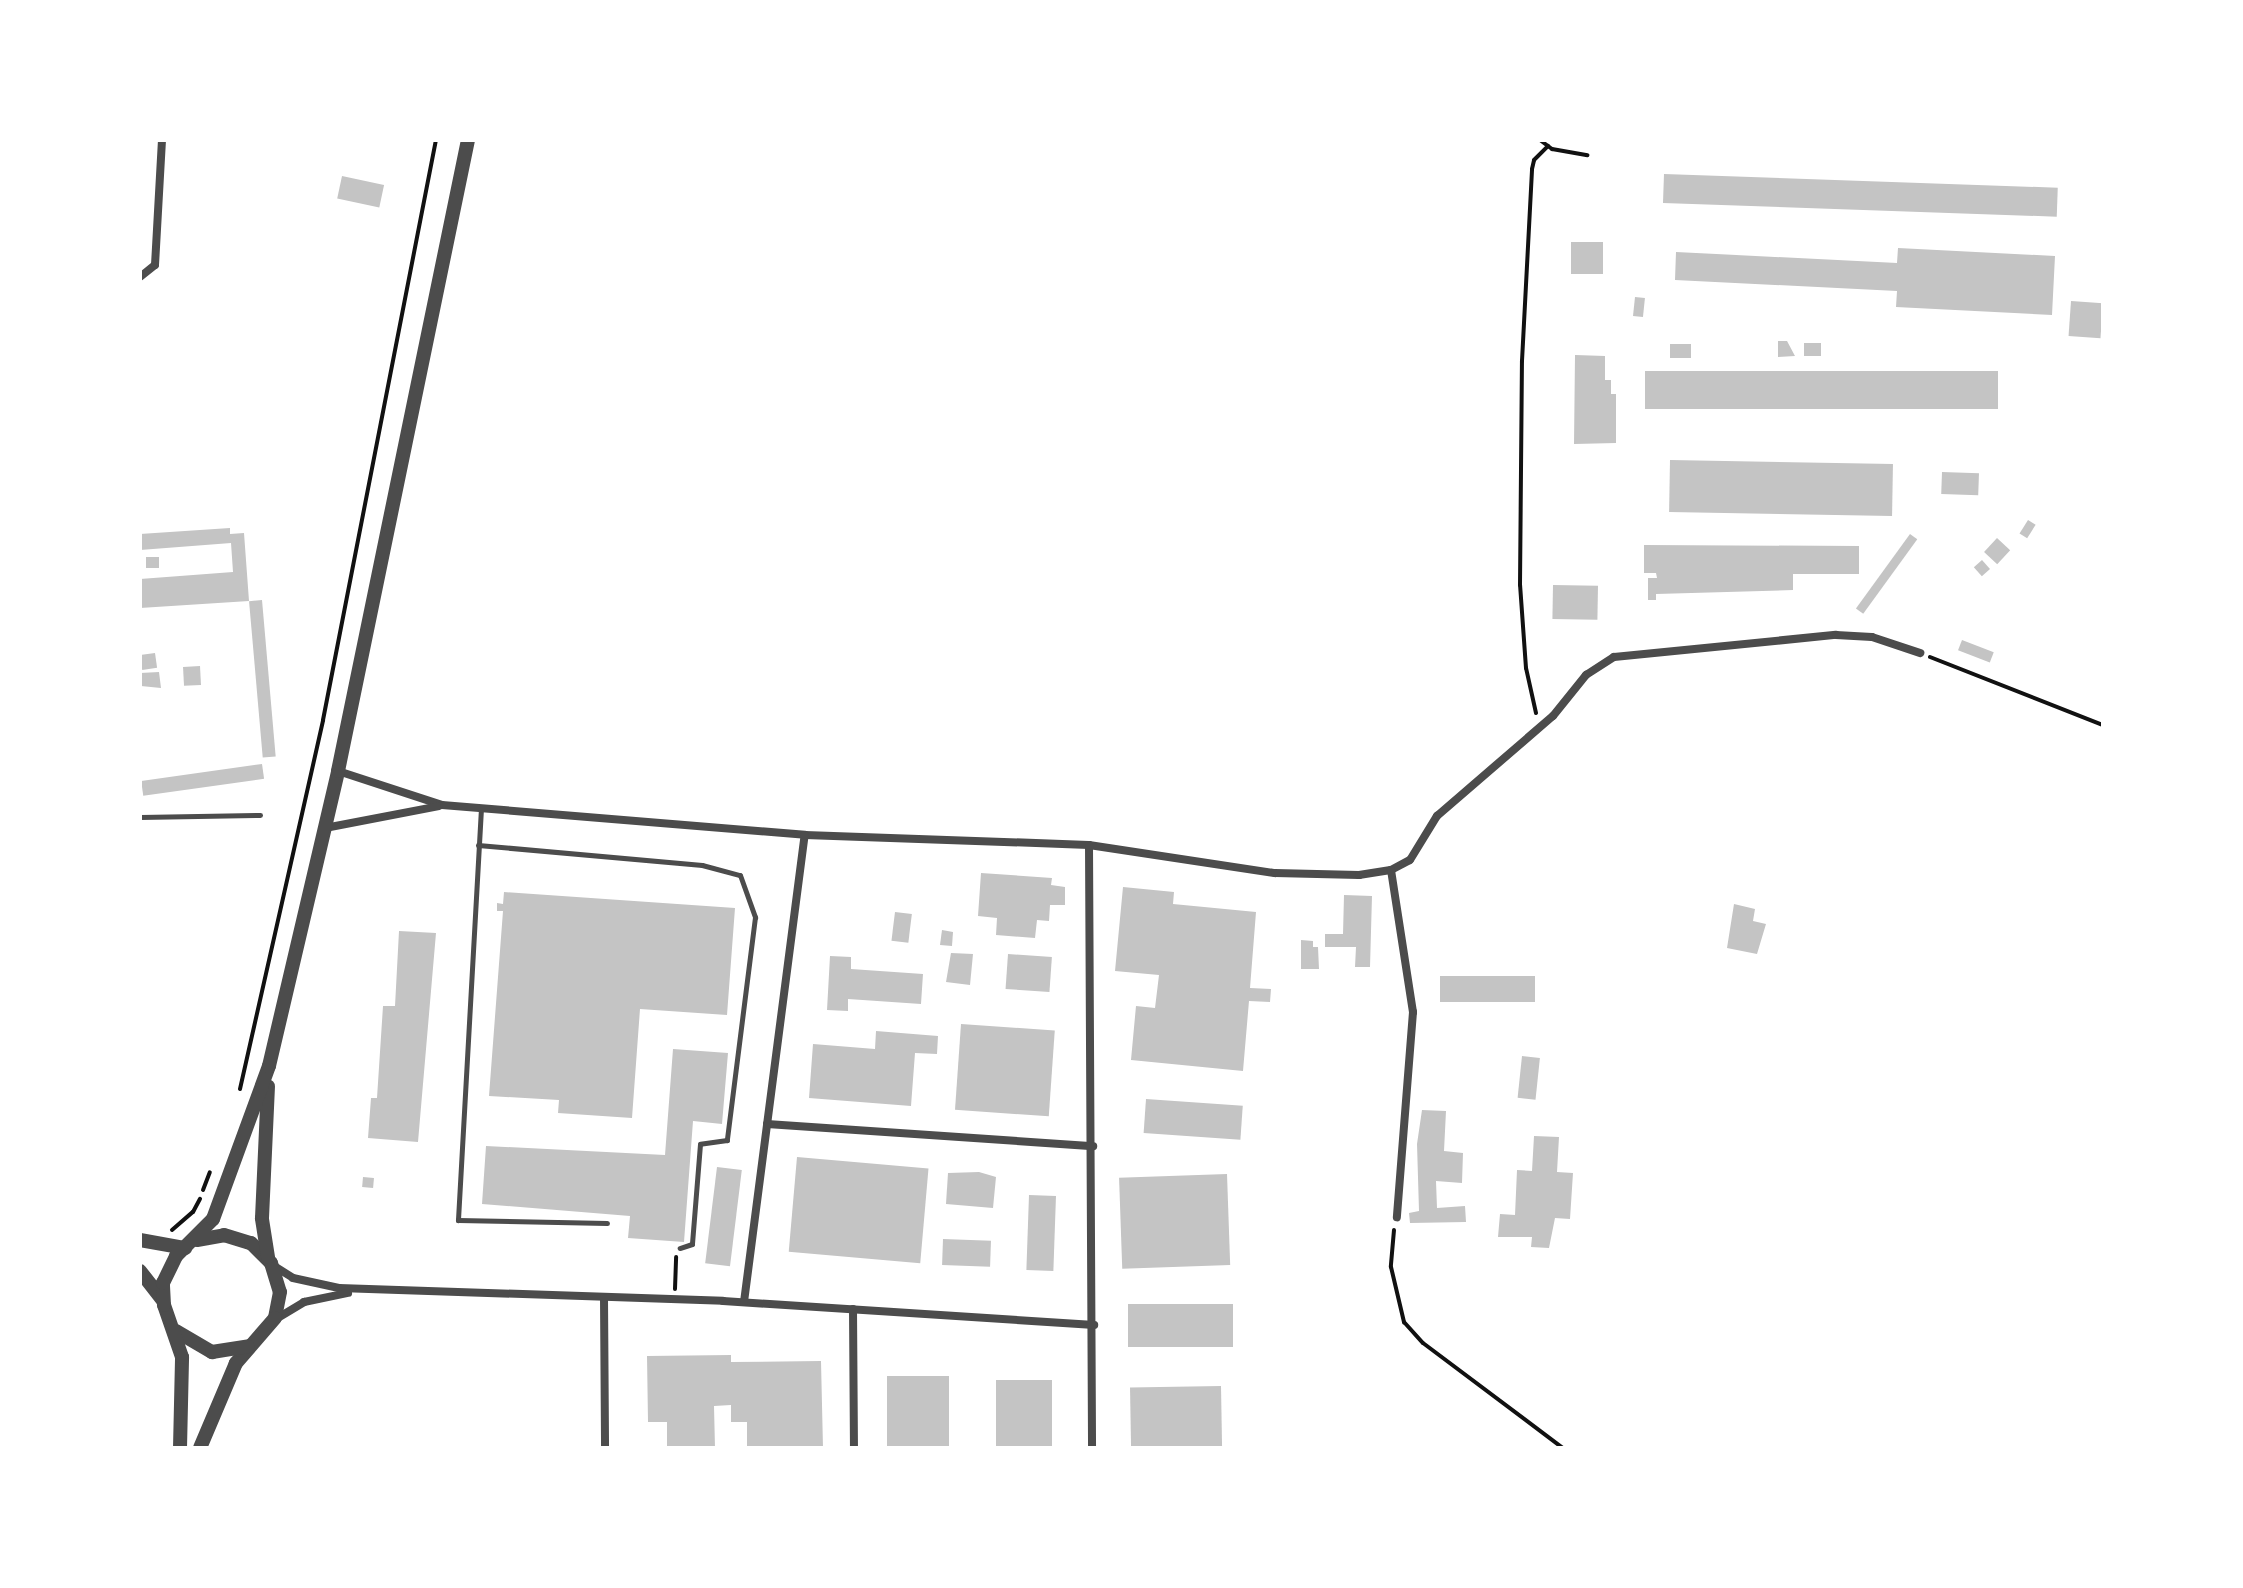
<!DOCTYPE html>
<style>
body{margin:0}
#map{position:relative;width:2243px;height:1588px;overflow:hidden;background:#fff;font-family:"Sofia Sans Condensed",sans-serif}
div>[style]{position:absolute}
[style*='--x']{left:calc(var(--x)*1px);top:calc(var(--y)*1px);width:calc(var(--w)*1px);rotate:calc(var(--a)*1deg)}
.building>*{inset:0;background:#c4c4c4;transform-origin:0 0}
.path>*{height:4px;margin:-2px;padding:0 2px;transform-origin:2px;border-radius:2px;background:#111}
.service>*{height:5px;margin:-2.5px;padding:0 2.5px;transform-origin:2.5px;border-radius:2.5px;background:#4c4c4c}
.minor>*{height:8px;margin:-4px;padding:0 4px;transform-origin:4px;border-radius:4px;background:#4c4c4c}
.tertiary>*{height:14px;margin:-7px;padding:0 7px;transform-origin:7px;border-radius:7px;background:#4c4c4c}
span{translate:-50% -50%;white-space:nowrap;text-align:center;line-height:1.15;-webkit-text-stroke:7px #fff;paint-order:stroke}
.frame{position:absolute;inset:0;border:142px solid #fff;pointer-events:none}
</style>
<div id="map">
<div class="building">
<i style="left:1664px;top:174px;width:394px;height:29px;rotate:2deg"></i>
<i style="left:342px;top:176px;width:43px;height:23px;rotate:12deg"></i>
<i style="left:1603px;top:242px;width:32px;height:32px;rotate:90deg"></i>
<i style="clip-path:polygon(1898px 248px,2055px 256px,2052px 315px,1896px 307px,1897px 291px,1675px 280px,1676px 252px,1897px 263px)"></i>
<i style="left:1635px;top:297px;width:10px;height:19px;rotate:6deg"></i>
<i style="left:2071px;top:301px;width:32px;height:35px;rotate:4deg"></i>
<i style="clip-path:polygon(1778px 341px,1787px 341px,1795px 356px,1778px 357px)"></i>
<i style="left:1804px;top:343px;width:17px;height:13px"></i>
<i style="left:1670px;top:344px;width:21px;height:14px"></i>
<i style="clip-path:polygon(1575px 355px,1605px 356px,1605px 380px,1611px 380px,1611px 394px,1616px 394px,1616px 443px,1574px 444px)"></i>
<i style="left:1645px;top:371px;width:353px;height:38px"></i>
<i style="left:1670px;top:460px;width:223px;height:52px;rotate:1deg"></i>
<i style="left:1942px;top:472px;width:37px;height:22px;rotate:2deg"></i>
<i style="left:2028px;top:520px;width:9px;height:16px;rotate:32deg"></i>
<i style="clip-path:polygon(230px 528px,230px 534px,244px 533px,249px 601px,140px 608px,140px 579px,233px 572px,231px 543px,140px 550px,140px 534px)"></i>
<i style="left:1910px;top:534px;width:9px;height:92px;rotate:36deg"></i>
<i style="left:1997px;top:538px;width:18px;height:19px;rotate:43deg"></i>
<i style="clip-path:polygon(1644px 545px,1859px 546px,1859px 574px,1793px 574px,1793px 590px,1656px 594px,1656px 600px,1648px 600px,1648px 578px,1657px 578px,1656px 573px,1644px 573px)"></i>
<i style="left:159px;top:557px;width:11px;height:13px;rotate:90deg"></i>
<i style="left:1982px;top:560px;width:12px;height:11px;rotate:48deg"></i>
<i style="left:1553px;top:585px;width:45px;height:34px;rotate:1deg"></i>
<i style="left:262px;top:600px;width:157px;height:13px;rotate:85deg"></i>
<i style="left:1962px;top:640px;width:34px;height:11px;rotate:21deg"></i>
<i style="left:155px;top:653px;width:15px;height:15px;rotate:82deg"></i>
<i style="left:200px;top:666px;width:19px;height:17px;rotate:87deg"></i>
<i style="clip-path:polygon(159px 672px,161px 688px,141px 686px,140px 673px)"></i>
<i style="left:262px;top:764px;width:15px;height:122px;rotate:82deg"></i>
<i style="clip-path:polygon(981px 873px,1052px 878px,1051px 885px,1065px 887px,1065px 905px,1050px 905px,1049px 921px,1037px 920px,1035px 938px,996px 935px,997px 918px,978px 916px)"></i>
<i style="clip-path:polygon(1123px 887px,1174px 892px,1173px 904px,1256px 912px,1250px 988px,1271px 989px,1270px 1002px,1249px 1001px,1243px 1071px,1131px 1060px,1136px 1006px,1155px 1008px,1159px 975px,1115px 971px)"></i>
<i style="clip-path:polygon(504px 892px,735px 908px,727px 1015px,640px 1009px,632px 1118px,558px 1113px,559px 1100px,489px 1096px,503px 911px,497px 911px,497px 903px,503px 904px)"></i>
<i style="clip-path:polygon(1344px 895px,1372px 896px,1370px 967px,1355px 967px,1356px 947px,1325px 947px,1325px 934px,1343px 934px)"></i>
<i style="clip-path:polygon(1734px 904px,1755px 909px,1753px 921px,1766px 924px,1757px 954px,1727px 948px)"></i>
<i style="left:895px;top:912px;width:17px;height:29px;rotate:7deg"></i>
<i style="clip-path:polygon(942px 930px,953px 932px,952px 946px,940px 945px)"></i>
<i style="clip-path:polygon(399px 931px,436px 933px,418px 1142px,368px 1138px,371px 1098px,377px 1098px,383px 1006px,395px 1006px)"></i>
<i style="clip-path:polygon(1301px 940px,1313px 941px,1313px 947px,1318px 947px,1319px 969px,1301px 969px)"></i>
<i style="clip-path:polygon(951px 953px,973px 954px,970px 985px,946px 982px)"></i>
<i style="left:1008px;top:954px;width:44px;height:35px;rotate:4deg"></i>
<i style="clip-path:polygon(830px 956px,851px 957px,851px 969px,923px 974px,921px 1004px,848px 999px,848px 1011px,827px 1010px)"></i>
<i style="left:1440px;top:976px;width:95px;height:26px"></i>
<i style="left:961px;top:1024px;width:94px;height:86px;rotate:4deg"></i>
<i style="clip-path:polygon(876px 1031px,938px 1036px,937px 1054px,915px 1053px,911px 1106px,809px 1098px,813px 1044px,875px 1049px)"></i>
<i style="clip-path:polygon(673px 1049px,728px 1053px,722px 1124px,693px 1121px,684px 1242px,628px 1238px,630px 1216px,482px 1204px,486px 1146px,665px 1155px)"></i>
<i style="left:1522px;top:1056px;width:18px;height:42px;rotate:6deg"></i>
<i style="left:1146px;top:1099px;width:97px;height:34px;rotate:4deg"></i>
<i style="clip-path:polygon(1422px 1110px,1446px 1111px,1444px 1151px,1463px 1153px,1462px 1183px,1436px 1181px,1437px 1208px,1465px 1206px,1466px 1222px,1410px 1223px,1409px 1213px,1419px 1211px,1417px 1144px)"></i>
<i style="clip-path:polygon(1534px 1136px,1559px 1137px,1557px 1172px,1573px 1173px,1570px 1219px,1555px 1218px,1549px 1248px,1531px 1247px,1532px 1237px,1498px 1237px,1500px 1214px,1515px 1215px,1517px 1170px,1532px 1171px)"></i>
<i style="left:797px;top:1157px;width:132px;height:95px;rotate:5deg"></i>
<i style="left:717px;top:1167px;width:25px;height:97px;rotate:7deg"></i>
<i style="clip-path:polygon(979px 1172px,996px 1177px,993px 1208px,946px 1204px,948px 1173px)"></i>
<i style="left:1227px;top:1174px;width:91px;height:108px;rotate:88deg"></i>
<i style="left:363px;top:1177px;width:11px;height:10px;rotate:5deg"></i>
<i style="left:1029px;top:1195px;width:27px;height:75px;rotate:2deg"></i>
<i style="left:943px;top:1239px;width:48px;height:26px;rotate:2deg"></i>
<i style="left:1233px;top:1304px;width:43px;height:105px;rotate:90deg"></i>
<i style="clip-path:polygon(731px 1355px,731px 1362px,821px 1361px,823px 1448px,747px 1448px,747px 1422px,731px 1422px,731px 1405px,714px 1406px,715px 1448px,667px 1448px,667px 1422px,648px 1422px,647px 1356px)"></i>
<i style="left:887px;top:1376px;width:62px;height:72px"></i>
<i style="left:996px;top:1380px;width:56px;height:68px"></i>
<i style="left:1221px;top:1386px;width:62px;height:91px;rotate:89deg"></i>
</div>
<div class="path">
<i style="--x:1540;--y:140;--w:15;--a:37"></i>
<i style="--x:1552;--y:149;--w:36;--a:10"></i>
<i style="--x:1930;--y:657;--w:186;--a:21.5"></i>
<i style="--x:1536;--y:713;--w:46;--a:-102.5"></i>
<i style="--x:1526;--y:668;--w:83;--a:-94.1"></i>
<i style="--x:1520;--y:585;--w:224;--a:-89.5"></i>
<i style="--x:1522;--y:361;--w:192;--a:-87"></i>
<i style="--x:1532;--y:169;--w:9;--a:-77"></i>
<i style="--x:1534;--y:160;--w:20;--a:-45"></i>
<i style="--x:240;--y:1089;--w:378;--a:-77.3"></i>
<i style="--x:323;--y:720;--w:591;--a:-78.98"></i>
<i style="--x:203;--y:1190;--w:19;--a:-69"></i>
<i style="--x:172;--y:1230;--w:28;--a:-41"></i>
<i style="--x:193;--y:1212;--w:15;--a:-62"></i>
<i style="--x:1394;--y:1230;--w:37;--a:95"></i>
<i style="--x:1391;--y:1267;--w:57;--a:76.7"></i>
<i style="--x:1404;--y:1322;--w:28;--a:48"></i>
<i style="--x:1423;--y:1343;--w:175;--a:36.9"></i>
<i style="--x:675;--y:1289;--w:32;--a:-88"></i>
</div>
<div class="service">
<i style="--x:481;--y:808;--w:413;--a:93.2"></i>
<i style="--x:458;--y:1220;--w:149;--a:1.2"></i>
<i style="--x:140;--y:817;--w:120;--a:-1"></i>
<i style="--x:478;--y:845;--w:225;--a:5.1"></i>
<i style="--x:702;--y:865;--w:39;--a:15"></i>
<i style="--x:740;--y:875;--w:45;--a:70.3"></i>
<i style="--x:755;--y:917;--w:225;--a:97.2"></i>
<i style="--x:727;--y:1140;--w:27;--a:172"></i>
<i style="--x:700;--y:1144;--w:100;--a:94.6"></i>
<i style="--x:692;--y:1244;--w:13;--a:162"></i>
</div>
<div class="minor">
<i style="--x:140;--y:277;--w:19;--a:-39"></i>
<i style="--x:155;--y:265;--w:125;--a:-86.8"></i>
<i style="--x:338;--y:771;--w:109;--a:18.1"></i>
<i style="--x:442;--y:805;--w:364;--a:4.7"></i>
<i style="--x:805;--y:835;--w:284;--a:2"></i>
<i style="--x:1089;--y:845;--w:188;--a:8.6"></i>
<i style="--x:1275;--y:873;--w:84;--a:1.4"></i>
<i style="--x:1359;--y:875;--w:32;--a:-9"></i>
<i style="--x:1391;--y:870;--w:21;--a:-28"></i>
<i style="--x:1410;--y:860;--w:52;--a:-58.5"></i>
<i style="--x:1437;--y:816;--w:153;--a:-40.8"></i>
<i style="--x:1553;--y:716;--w:53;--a:-51.2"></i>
<i style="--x:1586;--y:675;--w:33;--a:-33"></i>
<i style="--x:1614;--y:657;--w:223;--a:-5.7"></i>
<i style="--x:1836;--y:635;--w:36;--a:3"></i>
<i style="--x:1872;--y:637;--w:51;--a:18.4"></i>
<i style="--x:325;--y:828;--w:116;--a:-10.9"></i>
<i style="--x:1089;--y:845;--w:603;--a:89.71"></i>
<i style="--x:1391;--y:870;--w:144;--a:81.2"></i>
<i style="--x:1413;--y:1012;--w:206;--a:94.5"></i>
<i style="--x:767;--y:1124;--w:327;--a:3.9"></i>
<i style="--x:274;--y:1266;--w:22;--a:32"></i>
<i style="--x:293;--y:1278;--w:47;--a:12.3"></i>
<i style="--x:339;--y:1288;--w:384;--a:1.9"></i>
<i style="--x:723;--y:1301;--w:372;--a:3.7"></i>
<i style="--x:604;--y:1298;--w:150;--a:89.6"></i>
<i style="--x:744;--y:1302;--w:471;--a:-82.6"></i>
<i style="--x:853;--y:1309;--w:139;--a:89.6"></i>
<i style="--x:276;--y:1319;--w:33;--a:-31"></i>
<i style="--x:304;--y:1302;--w:45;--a:-11.6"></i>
</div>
<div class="tertiary">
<i style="--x:140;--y:1240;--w:46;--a:10.1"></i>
<i style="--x:197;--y:1240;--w:27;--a:-10"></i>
<i style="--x:224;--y:1235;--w:28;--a:17"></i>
<i style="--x:251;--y:1243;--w:28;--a:45"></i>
<i style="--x:271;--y:1263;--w:30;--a:73"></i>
<i style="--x:280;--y:1292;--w:26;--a:101"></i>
<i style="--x:275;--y:1318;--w:60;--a:130.9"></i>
<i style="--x:236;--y:1363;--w:92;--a:113"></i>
<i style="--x:268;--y:1257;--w:39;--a:-99"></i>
<i style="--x:262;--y:1218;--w:132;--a:-87.4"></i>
<i style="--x:140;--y:1271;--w:36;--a:52"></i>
<i style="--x:176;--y:1331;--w:42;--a:30.3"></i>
<i style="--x:212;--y:1352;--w:36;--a:-9"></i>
<i style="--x:180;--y:1448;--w:91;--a:-88.7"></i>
<i style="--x:182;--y:1357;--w:55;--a:-109.1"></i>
<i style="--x:164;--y:1305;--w:22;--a:-93"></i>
<i style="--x:163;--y:1283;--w:30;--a:-64"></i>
<i style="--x:176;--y:1256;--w:52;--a:-45"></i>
<i style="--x:213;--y:1219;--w:163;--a:-69.9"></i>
<i style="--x:269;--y:1066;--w:303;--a:-76.8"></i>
<i style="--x:338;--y:771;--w:644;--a:-78.36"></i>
</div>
<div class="frame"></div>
</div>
